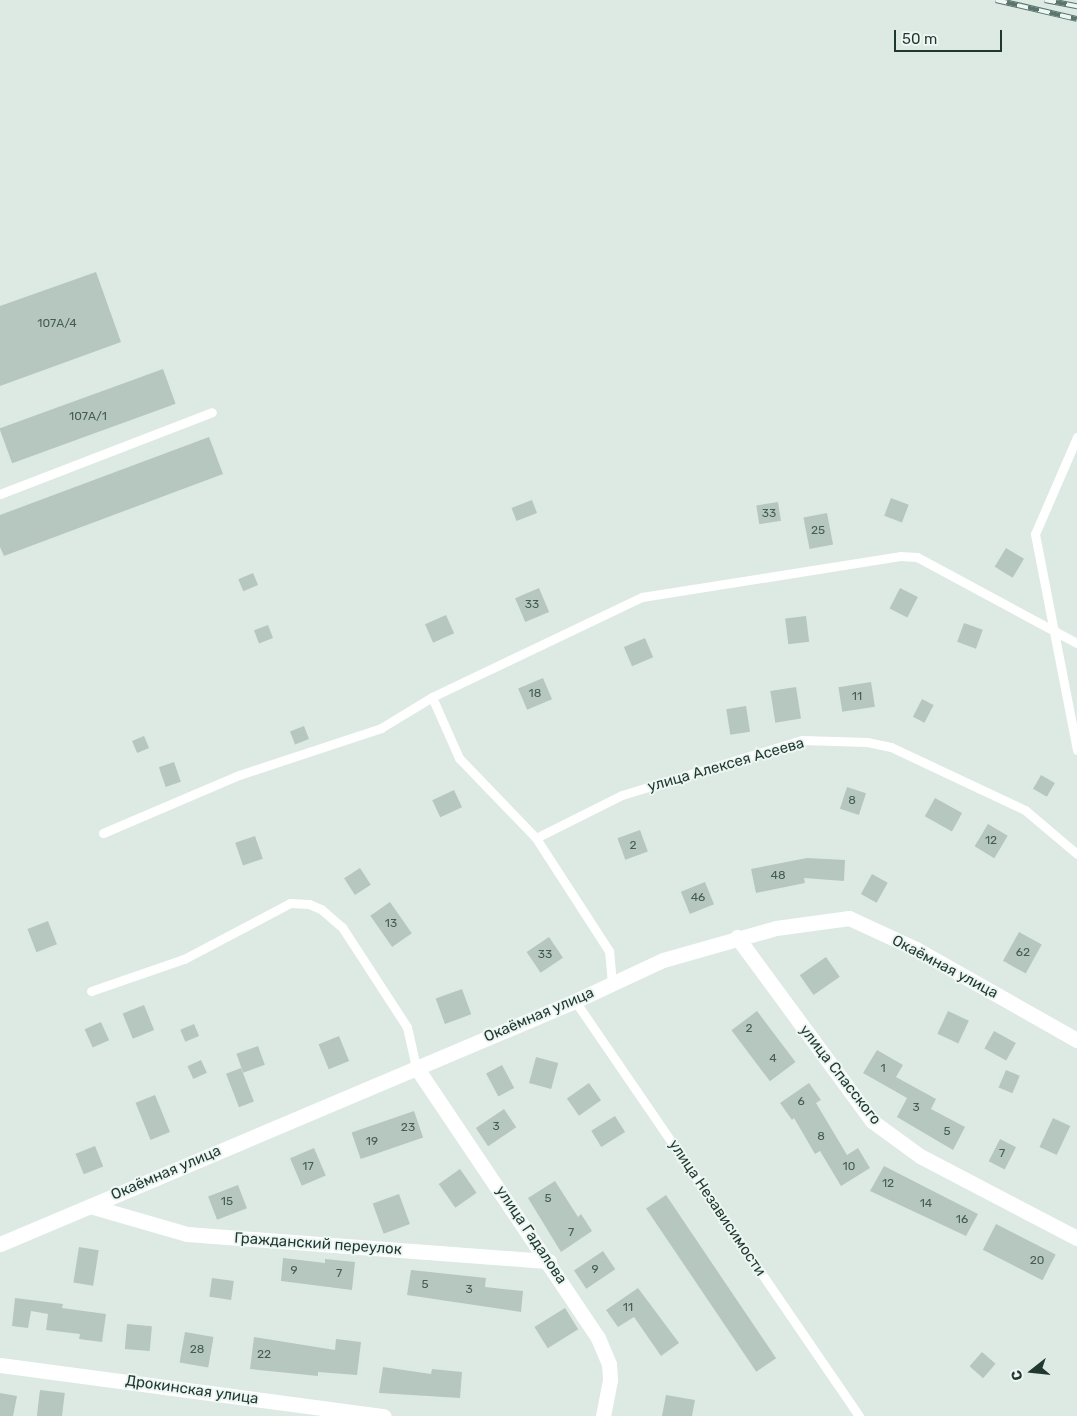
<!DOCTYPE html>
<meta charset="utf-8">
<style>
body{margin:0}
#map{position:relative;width:1077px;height:1416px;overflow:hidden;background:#ddeae4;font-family:Rubik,sans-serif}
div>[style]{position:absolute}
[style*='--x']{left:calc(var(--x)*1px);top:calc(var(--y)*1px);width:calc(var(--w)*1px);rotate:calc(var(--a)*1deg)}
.building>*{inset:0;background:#b6c7bf;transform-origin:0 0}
.lane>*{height:9px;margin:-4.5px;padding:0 4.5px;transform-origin:4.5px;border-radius:4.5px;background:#fff}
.street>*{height:15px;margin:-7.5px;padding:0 7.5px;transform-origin:7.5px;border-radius:7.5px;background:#fff}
.rail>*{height:5.5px;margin-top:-2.75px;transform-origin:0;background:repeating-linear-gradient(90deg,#edf6f2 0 11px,#59756d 0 22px);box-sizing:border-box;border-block:1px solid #59756d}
span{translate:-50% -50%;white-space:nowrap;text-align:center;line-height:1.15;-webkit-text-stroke:4px #edf6f2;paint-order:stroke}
.number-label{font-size:12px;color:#455c54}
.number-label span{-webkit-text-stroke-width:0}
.street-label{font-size:15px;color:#1f3931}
.north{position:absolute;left:1007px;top:1346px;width:50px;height:50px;-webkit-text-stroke:4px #edf6f2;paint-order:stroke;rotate:254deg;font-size:14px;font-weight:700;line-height:20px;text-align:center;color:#1f3931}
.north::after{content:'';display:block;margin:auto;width:18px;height:22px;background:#1f3931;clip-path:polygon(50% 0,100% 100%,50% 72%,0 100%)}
.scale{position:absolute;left:894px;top:30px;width:108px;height:22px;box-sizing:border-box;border:2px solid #1f3931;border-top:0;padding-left:6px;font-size:15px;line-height:18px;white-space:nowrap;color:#1f3931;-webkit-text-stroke:4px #edf6f2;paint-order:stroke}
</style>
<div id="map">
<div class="building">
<i style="clip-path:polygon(96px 272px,121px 342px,0 386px,0 306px)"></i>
<i style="left:163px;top:369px;width:37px;height:174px;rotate:70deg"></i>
<i style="clip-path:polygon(209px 437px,223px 474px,4px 556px,0 547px,0 515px)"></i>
<i style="left:891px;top:498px;width:19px;height:19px;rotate:21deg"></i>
<i style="left:532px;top:500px;width:14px;height:22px;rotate:69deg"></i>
<i style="left:778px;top:502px;width:19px;height:22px;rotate:81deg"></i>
<i style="left:827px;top:513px;width:32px;height:24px;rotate:79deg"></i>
<i style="left:1006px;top:548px;width:21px;height:22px;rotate:31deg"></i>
<i style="left:253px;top:573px;width:13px;height:16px;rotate:67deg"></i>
<i style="left:539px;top:588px;width:26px;height:26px;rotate:67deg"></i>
<i style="left:900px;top:588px;width:20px;height:23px;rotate:27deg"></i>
<i style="left:446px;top:615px;width:20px;height:23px;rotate:66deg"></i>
<i style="left:806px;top:616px;width:26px;height:21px;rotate:83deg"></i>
<i style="left:964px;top:623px;width:20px;height:20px;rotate:20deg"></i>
<i style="left:268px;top:625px;width:14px;height:15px;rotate:69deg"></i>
<i style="left:645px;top:638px;width:21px;height:23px;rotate:67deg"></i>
<i style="left:543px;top:678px;width:23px;height:27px;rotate:67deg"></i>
<i style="left:871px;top:682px;width:25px;height:33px;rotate:81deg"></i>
<i style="left:796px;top:687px;width:32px;height:26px;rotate:81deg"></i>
<i style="left:922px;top:699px;width:13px;height:20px;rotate:27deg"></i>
<i style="left:746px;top:706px;width:26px;height:20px;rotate:81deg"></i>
<i style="left:304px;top:726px;width:14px;height:15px;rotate:69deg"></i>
<i style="left:144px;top:736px;width:13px;height:13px;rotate:67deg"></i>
<i style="left:174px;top:762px;width:21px;height:16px;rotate:71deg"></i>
<i style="left:1041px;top:775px;width:16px;height:16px;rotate:30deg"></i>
<i style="left:847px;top:787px;width:20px;height:23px;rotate:18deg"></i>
<i style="left:454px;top:790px;width:19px;height:24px;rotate:65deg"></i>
<i style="left:935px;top:798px;width:31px;height:21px;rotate:29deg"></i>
<i style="left:988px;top:824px;width:23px;height:26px;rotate:31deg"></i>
<i style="left:640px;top:830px;width:23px;height:24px;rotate:70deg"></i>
<i style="left:255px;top:836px;width:24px;height:21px;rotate:71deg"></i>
<i style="clip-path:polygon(807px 858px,845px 860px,844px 881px,804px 878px,805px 883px,756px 893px,751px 869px)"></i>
<i style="left:360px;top:868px;width:20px;height:19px;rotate:57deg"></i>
<i style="left:872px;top:874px;width:18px;height:23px;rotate:29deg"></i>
<i style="left:705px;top:882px;width:24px;height:26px;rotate:68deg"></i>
<i style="left:390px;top:902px;width:38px;height:24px;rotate:55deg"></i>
<i style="left:48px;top:921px;width:25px;height:22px;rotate:69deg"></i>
<i style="left:1019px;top:932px;width:26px;height:33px;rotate:29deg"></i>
<i style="left:549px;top:937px;width:25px;height:27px;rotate:56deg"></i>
<i style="left:826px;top:957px;width:24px;height:32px;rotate:55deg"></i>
<i style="left:462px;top:989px;width:27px;height:28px;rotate:70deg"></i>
<i style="left:144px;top:1005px;width:27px;height:23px;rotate:68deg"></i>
<i style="left:757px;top:1011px;width:64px;height:32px;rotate:53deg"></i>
<i style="left:948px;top:1011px;width:23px;height:25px;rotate:25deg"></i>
<i style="left:101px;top:1022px;width:20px;height:18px;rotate:66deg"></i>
<i style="left:194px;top:1024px;width:13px;height:15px;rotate:67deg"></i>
<i style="left:994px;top:1031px;width:25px;height:20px;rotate:29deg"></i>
<i style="left:339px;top:1036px;width:27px;height:22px;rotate:68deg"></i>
<i style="left:258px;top:1046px;width:20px;height:23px;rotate:70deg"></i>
<i style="clip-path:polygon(877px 1050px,903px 1065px,896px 1077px,936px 1099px,931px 1109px,965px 1127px,953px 1150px,897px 1117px,907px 1098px,863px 1073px)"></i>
<i style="left:536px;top:1057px;width:23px;height:27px;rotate:15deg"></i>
<i style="left:201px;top:1060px;width:14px;height:15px;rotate:65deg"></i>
<i style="left:502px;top:1065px;width:26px;height:18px;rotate:62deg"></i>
<i style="left:241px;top:1068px;width:36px;height:16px;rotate:69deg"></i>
<i style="left:1006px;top:1070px;width:15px;height:19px;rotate:23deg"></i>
<i style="left:589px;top:1083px;width:21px;height:27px;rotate:55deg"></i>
<i style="clip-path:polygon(809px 1083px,821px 1100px,816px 1103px,847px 1155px,858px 1148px,870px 1168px,841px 1186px,820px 1151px,815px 1154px,794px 1118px,792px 1120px,780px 1103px)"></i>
<i style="left:155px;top:1095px;width:40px;height:21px;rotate:68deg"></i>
<i style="left:504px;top:1109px;width:22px;height:34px;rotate:56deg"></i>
<i style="left:414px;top:1111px;width:28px;height:66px;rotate:71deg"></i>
<i style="left:615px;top:1116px;width:19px;height:28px;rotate:58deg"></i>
<i style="left:1053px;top:1118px;width:19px;height:32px;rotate:25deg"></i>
<i style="left:1000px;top:1139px;width:18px;height:25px;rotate:27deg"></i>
<i style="left:95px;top:1146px;width:22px;height:21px;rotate:68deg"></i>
<i style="left:314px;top:1148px;width:30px;height:26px;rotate:67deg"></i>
<i style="clip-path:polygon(884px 1166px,978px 1214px,966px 1236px,870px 1191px)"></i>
<i style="left:460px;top:1169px;width:29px;height:26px;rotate:55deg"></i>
<i style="clip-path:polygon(555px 1181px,578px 1217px,581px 1214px,592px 1231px,561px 1252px,528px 1198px)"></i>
<i style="left:238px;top:1185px;width:25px;height:32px;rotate:69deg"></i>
<i style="left:399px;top:1194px;width:32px;height:28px;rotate:70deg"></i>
<i style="left:666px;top:1195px;width:197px;height:24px;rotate:56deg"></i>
<i style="left:996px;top:1224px;width:67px;height:29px;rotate:27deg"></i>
<i style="left:79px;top:1247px;width:20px;height:36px;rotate:9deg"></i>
<i style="left:603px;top:1251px;width:22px;height:35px;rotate:56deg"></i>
<i style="clip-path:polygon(283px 1258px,325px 1263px,325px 1259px,355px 1262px,352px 1290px,281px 1281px)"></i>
<i style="clip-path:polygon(411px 1270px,486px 1278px,485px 1287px,523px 1291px,521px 1312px,407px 1295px)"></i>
<i style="left:212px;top:1278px;width:22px;height:19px;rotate:8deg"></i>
<i style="clip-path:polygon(638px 1288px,679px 1343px,661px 1356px,634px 1317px,618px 1327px,606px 1310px)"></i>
<i style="clip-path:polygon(15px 1298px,63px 1304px,62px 1308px,106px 1314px,102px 1342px,79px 1339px,80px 1334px,46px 1330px,48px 1314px,31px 1311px,28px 1328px,12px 1326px)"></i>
<i style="left:565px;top:1308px;width:25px;height:36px;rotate:58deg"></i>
<i style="left:127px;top:1324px;width:25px;height:25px;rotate:5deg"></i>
<i style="left:185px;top:1332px;width:29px;height:31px;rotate:10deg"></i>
<i style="clip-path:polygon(254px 1337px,335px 1350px,336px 1339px,361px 1342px,357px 1375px,318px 1372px,318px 1376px,250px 1369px)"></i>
<i style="left:982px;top:1352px;width:18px;height:19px;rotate:41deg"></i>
<i style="clip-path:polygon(383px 1367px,431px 1374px,432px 1369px,462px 1372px,460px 1398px,379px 1393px)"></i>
<i style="left:40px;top:1390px;width:25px;height:26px;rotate:7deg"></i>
<i style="clip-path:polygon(0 1393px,17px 1396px,13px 1416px,0 1416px)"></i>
<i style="clip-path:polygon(666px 1395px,695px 1400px,692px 1416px,662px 1416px)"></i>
</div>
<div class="lane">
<i style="--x:1077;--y:437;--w:106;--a:113.4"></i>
<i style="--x:1035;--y:534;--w:220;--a:79"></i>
<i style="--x:0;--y:494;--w:227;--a:-21.1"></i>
<i style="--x:103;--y:833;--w:148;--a:-23.1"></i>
<i style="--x:239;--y:775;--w:150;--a:-18.3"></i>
<i style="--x:381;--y:728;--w:60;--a:-31.3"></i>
<i style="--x:536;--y:838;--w:96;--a:-26.6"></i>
<i style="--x:622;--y:795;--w:188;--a:-17"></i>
<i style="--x:802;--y:740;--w:65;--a:1.8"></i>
<i style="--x:867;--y:742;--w:25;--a:12"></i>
<i style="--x:891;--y:747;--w:148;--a:25.2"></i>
<i style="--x:1025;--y:810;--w:68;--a:40.2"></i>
<i style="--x:612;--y:984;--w:33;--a:-95"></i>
<i style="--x:609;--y:951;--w:135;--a:-122.9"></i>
<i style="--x:536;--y:838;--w:111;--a:-133.9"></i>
<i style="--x:459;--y:758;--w:67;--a:-113.9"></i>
<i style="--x:432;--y:697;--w:233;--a:-25.5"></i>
<i style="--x:642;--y:597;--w:261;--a:-9"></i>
<i style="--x:900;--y:556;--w:17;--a:3"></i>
<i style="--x:917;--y:557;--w:182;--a:28.3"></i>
<i style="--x:91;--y:991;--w:98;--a:-19"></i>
<i style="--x:184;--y:959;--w:120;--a:-27.8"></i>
<i style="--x:290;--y:903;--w:19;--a:3"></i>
<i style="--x:309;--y:904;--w:13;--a:23"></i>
<i style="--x:321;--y:909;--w:28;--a:41"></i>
<i style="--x:342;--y:927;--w:119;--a:57"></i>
<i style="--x:407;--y:1027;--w:41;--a:77.3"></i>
<i style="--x:575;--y:1001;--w:503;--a:55.61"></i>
</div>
<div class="street">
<i style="--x:737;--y:937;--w:228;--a:53.7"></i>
<i style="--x:872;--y:1121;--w:59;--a:36.1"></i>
<i style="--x:920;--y:1156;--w:177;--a:27.6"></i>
<i style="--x:416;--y:1067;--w:326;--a:56.1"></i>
<i style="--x:598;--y:1338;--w:28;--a:67"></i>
<i style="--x:609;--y:1364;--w:16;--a:86"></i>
<i style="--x:610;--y:1380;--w:37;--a:101"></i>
<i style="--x:90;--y:1206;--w:101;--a:16.1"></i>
<i style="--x:187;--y:1234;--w:363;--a:4.3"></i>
<i style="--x:0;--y:1244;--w:624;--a:-22.91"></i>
<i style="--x:575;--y:1001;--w:97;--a:-25"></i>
<i style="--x:663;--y:960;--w:117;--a:-15.8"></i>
<i style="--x:776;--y:928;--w:74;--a:-7.8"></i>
<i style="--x:849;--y:918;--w:74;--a:24.8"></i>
<i style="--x:916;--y:949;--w:185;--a:29.5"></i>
<i style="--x:0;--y:1365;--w:387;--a:7.6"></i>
</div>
<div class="rail">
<i style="--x:996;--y:0;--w:83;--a:13.2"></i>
<i style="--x:1045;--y:0;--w:33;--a:11"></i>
</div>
<div class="number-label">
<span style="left:57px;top:324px">107А/4</span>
<span style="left:88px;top:417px">107А/1</span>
<span style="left:769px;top:514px">33</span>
<span style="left:818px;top:531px">25</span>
<span style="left:532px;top:605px">33</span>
<span style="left:535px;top:694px">18</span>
<span style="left:857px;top:697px">11</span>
<span style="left:852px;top:801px">8</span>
<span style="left:991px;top:841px">12</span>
<span style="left:633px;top:846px">2</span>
<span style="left:778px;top:876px">48</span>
<span style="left:698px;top:898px">46</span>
<span style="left:391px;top:924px">13</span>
<span style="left:1023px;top:953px">62</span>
<span style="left:545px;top:955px">33</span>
<span style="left:749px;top:1029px">2</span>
<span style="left:773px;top:1059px">4</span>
<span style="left:883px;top:1069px">1</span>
<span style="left:801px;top:1102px">6</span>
<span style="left:916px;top:1108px">3</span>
<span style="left:496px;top:1127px">3</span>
<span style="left:408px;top:1128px">23</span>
<span style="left:947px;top:1132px">5</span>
<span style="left:821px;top:1137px">8</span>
<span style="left:372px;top:1142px">19</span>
<span style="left:1002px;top:1154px">7</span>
<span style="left:308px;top:1167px">17</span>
<span style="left:849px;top:1167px">10</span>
<span style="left:888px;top:1184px">12</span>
<span style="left:548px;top:1199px">5</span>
<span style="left:227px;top:1202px">15</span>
<span style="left:926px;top:1204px">14</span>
<span style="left:962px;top:1220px">16</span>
<span style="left:571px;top:1233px">7</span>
<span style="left:1037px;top:1261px">20</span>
<span style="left:595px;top:1270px">9</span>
<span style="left:294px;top:1271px">9</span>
<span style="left:339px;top:1274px">7</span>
<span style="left:425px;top:1285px">5</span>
<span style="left:469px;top:1290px">3</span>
<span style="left:628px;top:1308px">11</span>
<span style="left:197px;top:1350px">28</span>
<span style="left:264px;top:1355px">22</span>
</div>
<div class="street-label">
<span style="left:726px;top:765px;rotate:-16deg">улица Алексея Асеева</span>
<span style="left:945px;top:967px;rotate:28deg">Окаёмная улица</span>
<span style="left:539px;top:1015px;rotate:-23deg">Окаёмная улица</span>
<span style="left:840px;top:1075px;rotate:52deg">улица Спасского</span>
<span style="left:166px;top:1173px;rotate:-23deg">Окаёмная улица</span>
<span style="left:717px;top:1208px;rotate:56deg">улица Независимости</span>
<span style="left:531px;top:1235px;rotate:56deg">улица Гадалова</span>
<span style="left:318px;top:1244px;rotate:4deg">Гражданский переулок</span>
<span style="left:192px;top:1390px;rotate:8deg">Дрокинская улица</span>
</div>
<div class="north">С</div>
<div class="scale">50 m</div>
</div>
